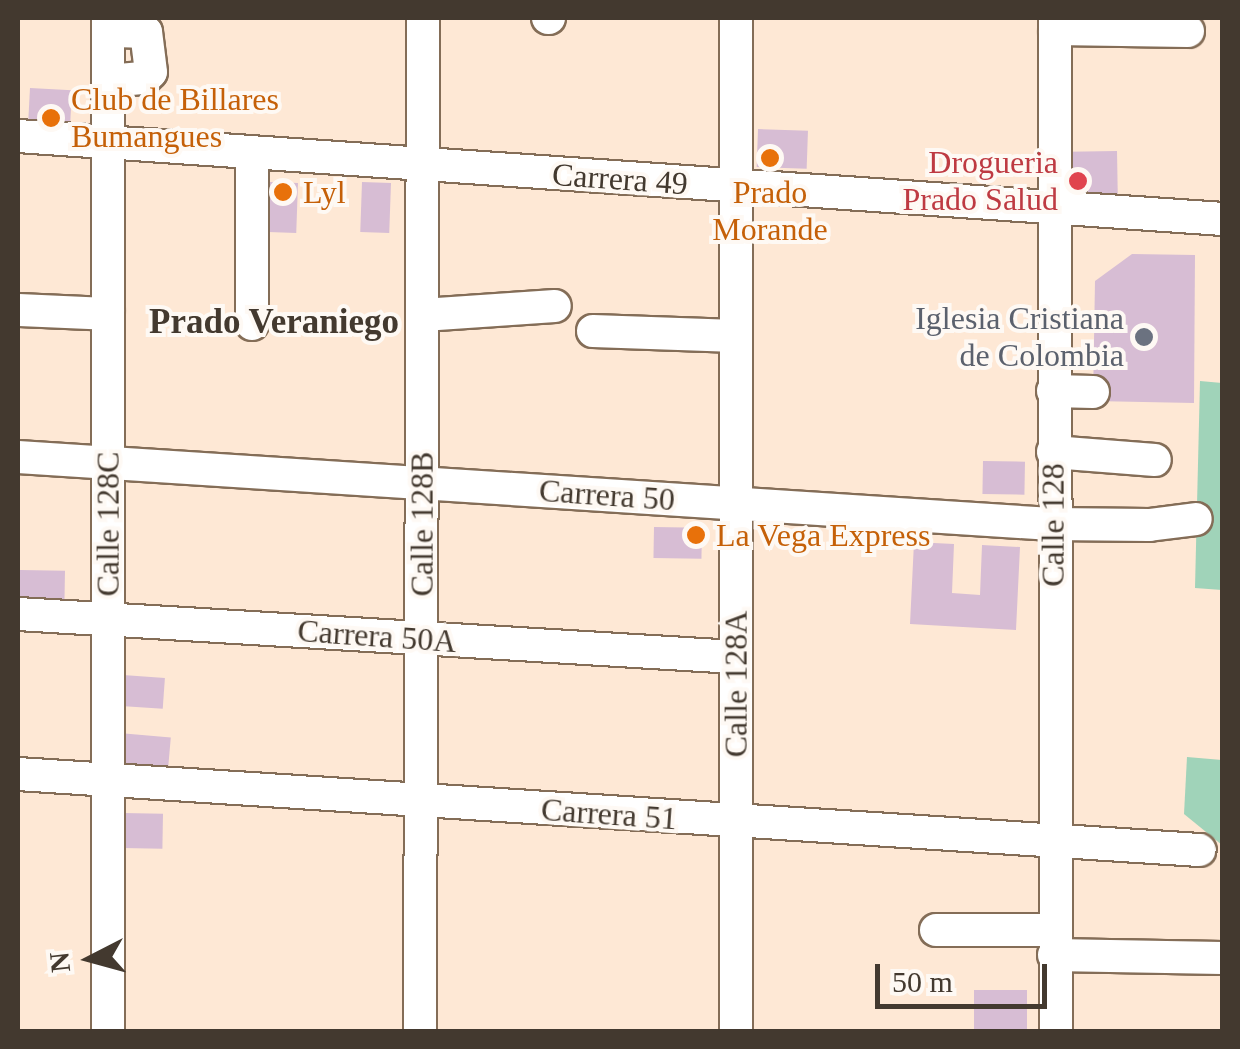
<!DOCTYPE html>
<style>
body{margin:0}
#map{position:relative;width:1240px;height:1049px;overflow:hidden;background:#fee8d5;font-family:Georgia,serif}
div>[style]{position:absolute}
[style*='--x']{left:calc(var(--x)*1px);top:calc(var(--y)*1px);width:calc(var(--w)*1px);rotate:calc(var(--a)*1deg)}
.green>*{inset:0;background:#a0d3b9}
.building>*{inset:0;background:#d7bdd4;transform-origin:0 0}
.roads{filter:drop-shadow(2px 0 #846d57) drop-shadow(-2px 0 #846d57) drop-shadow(0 2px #846d57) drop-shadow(0 -2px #846d57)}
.minor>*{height:32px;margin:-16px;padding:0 16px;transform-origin:16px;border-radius:16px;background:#fff}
.dots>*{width:28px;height:28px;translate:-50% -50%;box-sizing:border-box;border:5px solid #fef9f4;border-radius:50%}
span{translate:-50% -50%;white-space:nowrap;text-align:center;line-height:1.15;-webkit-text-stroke:8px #fef9f4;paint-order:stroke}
.food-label{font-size:32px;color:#c56008}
.left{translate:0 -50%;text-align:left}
.health-label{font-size:32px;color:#be3a42}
.right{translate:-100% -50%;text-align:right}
.street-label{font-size:32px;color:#43392f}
.worship-label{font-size:32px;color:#5b616d}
.neighbourhood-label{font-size:35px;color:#43392f;font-weight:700}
.frame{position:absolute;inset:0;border:20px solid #43392f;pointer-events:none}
.north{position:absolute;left:40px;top:909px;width:100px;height:100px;-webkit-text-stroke:8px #fef9f4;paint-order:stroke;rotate:264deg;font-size:28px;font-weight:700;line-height:40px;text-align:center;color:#43392f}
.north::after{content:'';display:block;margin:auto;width:35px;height:45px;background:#43392f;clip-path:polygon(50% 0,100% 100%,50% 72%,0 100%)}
.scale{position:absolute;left:875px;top:964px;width:172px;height:45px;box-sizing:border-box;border:5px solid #43392f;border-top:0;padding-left:12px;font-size:30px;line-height:35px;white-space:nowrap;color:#43392f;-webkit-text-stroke:8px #fef9f4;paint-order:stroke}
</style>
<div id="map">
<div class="green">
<i style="clip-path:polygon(1200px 381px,1222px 383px,1222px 590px,1195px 588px)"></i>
<i style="clip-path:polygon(1187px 757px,1222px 760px,1222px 845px,1184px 814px)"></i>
</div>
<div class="building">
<i style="left:30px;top:88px;width:42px;height:34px;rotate:3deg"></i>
<i style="left:758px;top:129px;width:50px;height:38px;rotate:2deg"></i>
<i style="left:1117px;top:151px;width:44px;height:49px;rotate:89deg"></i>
<i style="left:270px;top:182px;width:28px;height:50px;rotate:2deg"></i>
<i style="left:362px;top:182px;width:29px;height:50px;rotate:2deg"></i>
<i style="clip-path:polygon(1132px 254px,1195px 255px,1194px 403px,1093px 401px,1095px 281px)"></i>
<i style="left:983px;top:461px;width:42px;height:33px;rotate:1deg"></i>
<i style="left:654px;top:527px;width:48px;height:31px;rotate:1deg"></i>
<i style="clip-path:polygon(914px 542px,954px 544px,952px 593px,980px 595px,982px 545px,1020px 547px,1016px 630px,910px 624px)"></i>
<i style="left:20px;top:570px;width:45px;height:29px;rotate:1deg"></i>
<i style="left:123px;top:675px;width:42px;height:31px;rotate:4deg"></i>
<i style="left:119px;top:733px;width:52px;height:30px;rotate:5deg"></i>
<i style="left:123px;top:813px;width:40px;height:35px;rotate:1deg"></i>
<i style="left:974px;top:990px;width:53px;height:42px"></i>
</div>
<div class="roads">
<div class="minor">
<i style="--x:108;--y:18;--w:1014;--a:90"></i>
<i style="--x:548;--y:18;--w:1;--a:0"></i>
<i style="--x:736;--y:18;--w:1014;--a:90"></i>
<i style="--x:1055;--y:18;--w:1014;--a:89.94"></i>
<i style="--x:1055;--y:29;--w:133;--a:0.9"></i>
<i style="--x:108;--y:81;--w:37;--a:-5"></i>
<i style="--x:145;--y:78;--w:8;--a:-45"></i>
<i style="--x:151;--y:72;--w:40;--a:-97.1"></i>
<i style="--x:146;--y:32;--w:38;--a:-178"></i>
<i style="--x:18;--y:136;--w:1207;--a:3.94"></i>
<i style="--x:18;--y:310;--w:90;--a:2.5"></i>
<i style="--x:423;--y:315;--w:132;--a:-3.9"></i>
<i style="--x:252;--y:324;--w:172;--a:-90"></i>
<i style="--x:593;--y:331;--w:143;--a:2"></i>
<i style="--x:1053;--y:391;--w:40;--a:1.4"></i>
<i style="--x:1053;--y:452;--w:102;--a:4.5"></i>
<i style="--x:18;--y:457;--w:1036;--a:3.71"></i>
<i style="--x:1052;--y:524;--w:97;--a:0.6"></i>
<i style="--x:1149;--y:525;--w:47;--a:-7.3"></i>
<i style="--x:18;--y:614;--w:719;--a:3.43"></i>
<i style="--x:18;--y:774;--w:1184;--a:3.68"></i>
<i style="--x:936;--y:930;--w:117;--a:0"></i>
<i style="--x:1054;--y:955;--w:168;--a:1"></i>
<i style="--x:420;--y:1032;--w:1014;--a:-89.83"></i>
</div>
</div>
<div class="dots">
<i style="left:51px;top:118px;background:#e8710a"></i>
<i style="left:770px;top:158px;background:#e8710a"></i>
<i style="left:1078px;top:181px;background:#e0444e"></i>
<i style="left:283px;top:192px;background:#e8710a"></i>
<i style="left:1144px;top:337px;background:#6b7280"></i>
<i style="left:696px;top:535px;background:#e8710a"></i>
</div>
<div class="food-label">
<span class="left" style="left:71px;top:118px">Club de Billares<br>Bumangues</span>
<span class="left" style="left:303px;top:192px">Lyl</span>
<span style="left:770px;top:211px">Prado<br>Morande</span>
<span class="left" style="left:716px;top:535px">La Vega Express</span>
</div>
<div class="health-label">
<span class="right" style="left:1058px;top:181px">Drogueria<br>Prado Salud</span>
</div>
<div class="street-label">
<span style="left:620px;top:179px;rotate:4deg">Carrera 49</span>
<span style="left:607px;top:495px;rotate:4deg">Carrera 50</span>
<span style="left:108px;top:524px;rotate:-90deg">Calle 128C</span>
<span style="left:422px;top:524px;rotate:-90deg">Calle 128B</span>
<span style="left:1053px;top:525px;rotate:-90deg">Calle 128</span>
<span style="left:377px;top:636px;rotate:4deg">Carrera 50A</span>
<span style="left:736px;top:684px;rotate:-90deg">Calle 128A</span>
<span style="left:609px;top:814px;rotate:4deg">Carrera 51</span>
</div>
<div class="worship-label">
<span class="right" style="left:1124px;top:337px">Iglesia Cristiana<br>de Colombia</span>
</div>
<div class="neighbourhood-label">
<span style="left:274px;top:322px">Prado Veraniego</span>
</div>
<div class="frame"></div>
<div class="north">N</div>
<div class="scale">50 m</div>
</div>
